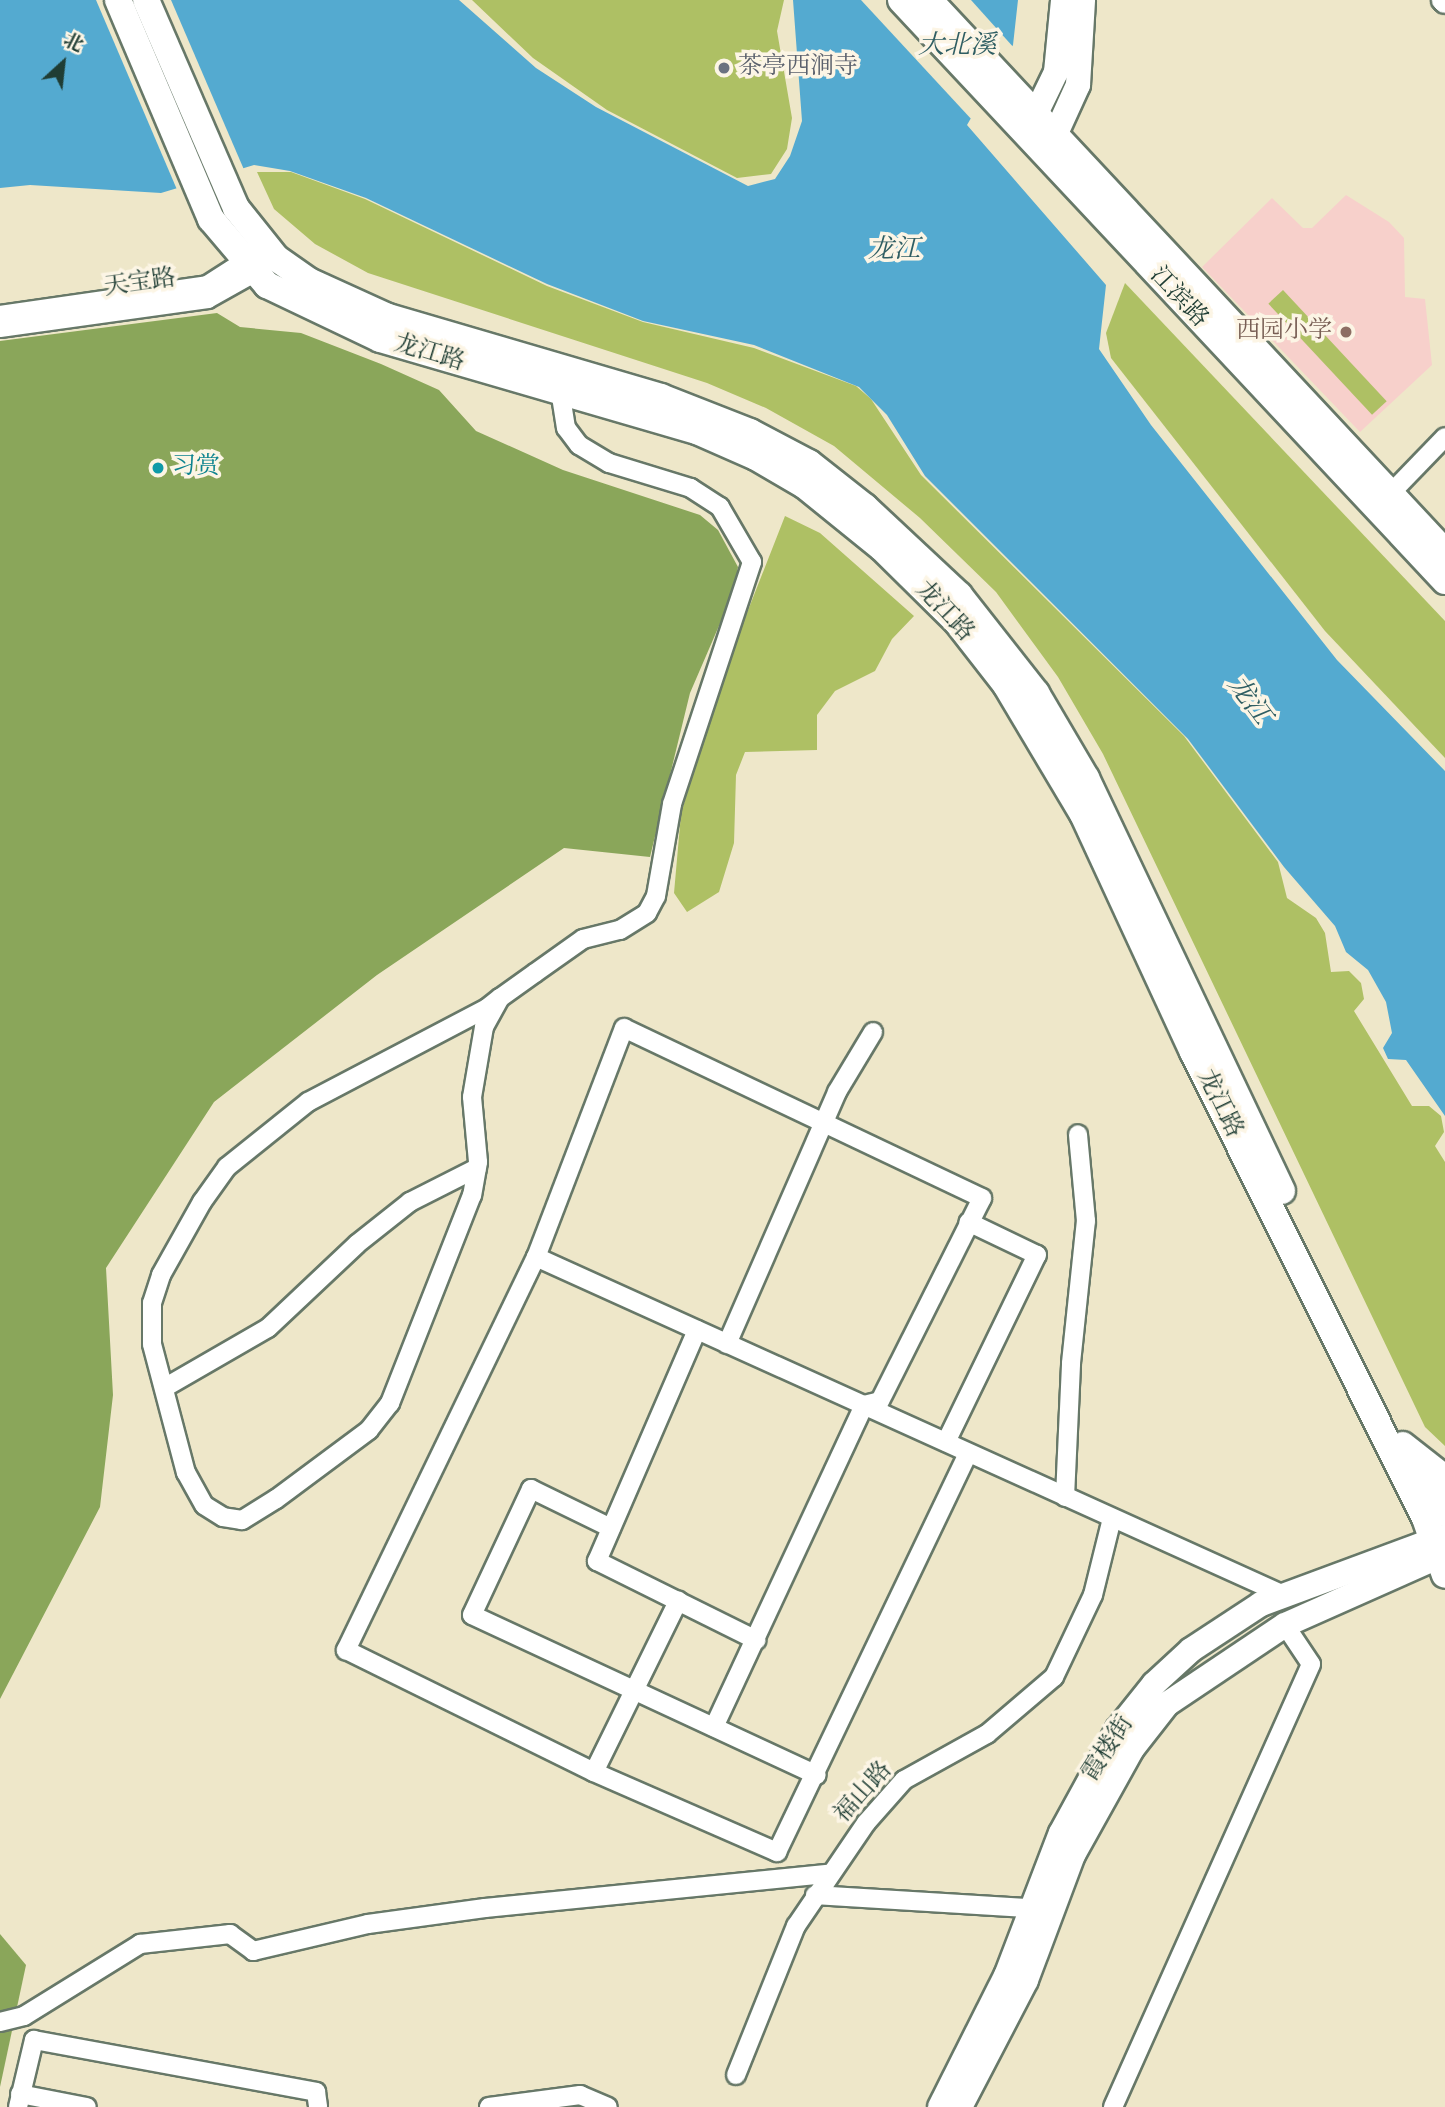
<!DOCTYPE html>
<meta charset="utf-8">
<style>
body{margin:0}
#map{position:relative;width:1445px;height:2107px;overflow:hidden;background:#eee7c9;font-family:"Old Standard TT","Noto Serif SC",serif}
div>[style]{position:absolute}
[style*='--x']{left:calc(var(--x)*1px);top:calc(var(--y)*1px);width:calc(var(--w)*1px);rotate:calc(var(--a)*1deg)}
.built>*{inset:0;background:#f7d0cb}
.green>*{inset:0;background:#aec064;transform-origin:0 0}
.forest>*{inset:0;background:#8aa65a}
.water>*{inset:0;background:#54aad0}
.pier>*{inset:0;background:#eee7c9}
.roads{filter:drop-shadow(2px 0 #677868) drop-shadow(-2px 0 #677868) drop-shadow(0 2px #677868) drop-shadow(0 -2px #677868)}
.street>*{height:18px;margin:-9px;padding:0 9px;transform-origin:9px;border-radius:9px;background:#fff}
.secondary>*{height:24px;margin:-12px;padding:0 12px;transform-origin:12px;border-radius:12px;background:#fff}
.primary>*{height:26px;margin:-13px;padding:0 13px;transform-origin:13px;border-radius:13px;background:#fff}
.dots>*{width:19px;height:19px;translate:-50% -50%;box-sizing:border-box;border:4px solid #fcf5e5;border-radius:50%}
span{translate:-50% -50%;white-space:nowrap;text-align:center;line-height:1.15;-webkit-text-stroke:7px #fcf5e5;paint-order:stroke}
.worship-label{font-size:24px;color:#5b616d}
.left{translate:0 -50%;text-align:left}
.street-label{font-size:24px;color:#1f3d34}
.education-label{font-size:24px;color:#785e54}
.right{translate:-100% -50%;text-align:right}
.culture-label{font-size:24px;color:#0d838f}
.water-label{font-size:26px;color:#2f5e63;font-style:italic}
.north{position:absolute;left:28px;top:28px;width:70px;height:70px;-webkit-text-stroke:5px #fcf5e5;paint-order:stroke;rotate:27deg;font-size:19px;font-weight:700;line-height:28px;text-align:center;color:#1f3d34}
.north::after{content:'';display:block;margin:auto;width:24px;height:32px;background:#1f3d34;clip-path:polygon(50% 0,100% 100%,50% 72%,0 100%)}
</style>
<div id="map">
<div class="built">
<i style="clip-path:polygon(1346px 195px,1389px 222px,1404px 238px,1405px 297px,1425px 299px,1432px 365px,1360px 432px,1202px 267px,1272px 198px,1303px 228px,1312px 228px)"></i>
</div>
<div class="green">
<i style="clip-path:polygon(472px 0,784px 0,777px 31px,792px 118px,787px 149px,771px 174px,737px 178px,607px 110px,533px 58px)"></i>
<i style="clip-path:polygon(257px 172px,291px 172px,365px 199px,547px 286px,643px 322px,754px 348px,856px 386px,871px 399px,921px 475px,1184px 736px,1278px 862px,1287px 898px,1316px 918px,1325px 933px,1331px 972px,1349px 971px,1361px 983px,1364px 999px,1354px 1011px,1412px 1106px,1429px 1106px,1441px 1116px,1444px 1132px,1435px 1146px,1445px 1162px,1445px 1446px,1425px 1427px,1103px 754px,1058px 677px,996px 592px,920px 518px,834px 446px,766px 408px,707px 383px,368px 273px,315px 244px,274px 209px)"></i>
<i style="clip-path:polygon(1125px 283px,1445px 621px,1445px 758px,1325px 631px,1111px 358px,1106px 333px)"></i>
<i style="left:1283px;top:290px;width:152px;height:20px;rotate:47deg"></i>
<i style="clip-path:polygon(785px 516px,820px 533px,914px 616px,892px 639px,875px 671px,835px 691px,817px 715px,817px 750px,745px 752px,736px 775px,734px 843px,719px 892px,687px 912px,674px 893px,681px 814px,714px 697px)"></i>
</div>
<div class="forest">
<i style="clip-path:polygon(217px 313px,240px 327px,301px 333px,381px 364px,439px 390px,476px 431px,563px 470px,700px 515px,718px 530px,738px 567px,734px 591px,690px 693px,650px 857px,564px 848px,377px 975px,214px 1102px,106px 1268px,113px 1395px,100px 1507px,0 1699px,0 341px)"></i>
<i style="clip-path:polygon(0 1934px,26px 1965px,0 2087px)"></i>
</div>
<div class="water">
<i style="clip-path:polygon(0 0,459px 0,536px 68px,596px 107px,748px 186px,775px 179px,790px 156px,802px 121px,793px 0,1018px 0,1013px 45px,967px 125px,1106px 285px,1099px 349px,1151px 425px,1337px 660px,1445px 771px,1445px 1116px,1406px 1060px,1388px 1059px,1383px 1048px,1392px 1033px,1386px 1002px,1368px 970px,1346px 952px,1335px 926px,1284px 867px,1188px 739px,925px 476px,887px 415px,859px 387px,754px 345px,643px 321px,547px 284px,366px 198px,290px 171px,254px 165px,161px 193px,30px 185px,0 188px)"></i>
</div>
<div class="pier">
<i style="clip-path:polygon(96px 0,171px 0,245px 172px,178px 192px)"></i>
<i style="clip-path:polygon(861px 0,971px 0,1015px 49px,973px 121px)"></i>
</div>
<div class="roads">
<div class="street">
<i style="--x:0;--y:315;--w:209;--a:-8.2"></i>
<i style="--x:207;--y:285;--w:56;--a:-32.6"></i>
<i style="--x:0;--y:328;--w:210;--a:-7.9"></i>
<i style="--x:208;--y:299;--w:63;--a:-29.4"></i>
<i style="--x:1390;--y:494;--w:79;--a:-46"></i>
<i style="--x:500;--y:998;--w:33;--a:119"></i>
<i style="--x:484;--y:1027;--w:71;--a:99.7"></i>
<i style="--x:472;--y:1097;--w:65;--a:84.7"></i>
<i style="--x:478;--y:1162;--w:34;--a:100"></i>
<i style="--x:472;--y:1195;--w:224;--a:111.5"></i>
<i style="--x:390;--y:1403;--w:34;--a:128"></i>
<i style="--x:369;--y:1430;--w:116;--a:143.4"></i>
<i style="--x:276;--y:1499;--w:40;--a:148"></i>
<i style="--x:242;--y:1520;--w:19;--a:-171"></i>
<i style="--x:223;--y:1517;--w:22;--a:-148"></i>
<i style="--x:204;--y:1505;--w:37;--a:-119"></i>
<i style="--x:186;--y:1473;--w:133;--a:-104.8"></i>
<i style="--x:152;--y:1344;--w:41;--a:-90"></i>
<i style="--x:152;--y:1303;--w:29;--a:-72"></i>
<i style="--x:161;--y:1275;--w:84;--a:-60.7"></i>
<i style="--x:202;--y:1202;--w:43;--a:-54.5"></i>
<i style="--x:227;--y:1167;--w:104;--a:-38.7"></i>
<i style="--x:308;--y:1102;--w:202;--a:-27.7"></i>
<i style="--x:487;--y:1008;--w:16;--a:-38"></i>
<i style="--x:500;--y:998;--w:43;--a:-35.5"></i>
<i style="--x:535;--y:973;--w:59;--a:-35.3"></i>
<i style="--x:583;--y:939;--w:38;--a:-14"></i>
<i style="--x:620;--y:930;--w:32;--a:-32"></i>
<i style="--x:647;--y:913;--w:19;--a:-62"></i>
<i style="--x:656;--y:896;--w:93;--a:-80.1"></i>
<i style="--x:672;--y:804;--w:255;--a:-71.7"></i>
<i style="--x:752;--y:562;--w:64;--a:-120.2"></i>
<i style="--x:720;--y:507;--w:35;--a:-147"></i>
<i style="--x:691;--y:488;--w:86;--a:-163"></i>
<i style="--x:609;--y:463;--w:35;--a:-149"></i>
<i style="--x:579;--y:445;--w:21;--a:-127"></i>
<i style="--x:566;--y:428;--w:37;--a:-99"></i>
<i style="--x:536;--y:1257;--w:821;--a:24.32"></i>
<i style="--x:697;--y:1330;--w:252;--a:113.4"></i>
<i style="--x:597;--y:1561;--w:178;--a:26.4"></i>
<i style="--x:727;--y:1344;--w:275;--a:-66.4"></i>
<i style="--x:837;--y:1092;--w:70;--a:-59"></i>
<i style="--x:164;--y:1388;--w:120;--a:-30"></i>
<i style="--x:268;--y:1328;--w:122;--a:-43.3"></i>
<i style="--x:357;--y:1244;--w:68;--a:-38.4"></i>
<i style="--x:410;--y:1202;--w:75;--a:-26.9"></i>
<i style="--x:864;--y:1405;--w:16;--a:-14"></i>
<i style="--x:880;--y:1401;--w:227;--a:-63.3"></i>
<i style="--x:982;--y:1198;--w:396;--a:-154.6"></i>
<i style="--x:624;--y:1028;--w:245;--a:111"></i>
<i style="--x:536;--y:1257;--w:437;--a:115.8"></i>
<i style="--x:346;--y:1650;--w:276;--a:26.2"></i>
<i style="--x:594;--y:1772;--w:200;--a:23.6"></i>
<i style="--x:777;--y:1852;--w:442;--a:-64.4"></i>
<i style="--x:946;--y:1442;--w:208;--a:-64.1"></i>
<i style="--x:1037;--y:1255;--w:76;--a:-154.4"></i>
<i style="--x:1065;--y:1497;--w:134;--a:-87.4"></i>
<i style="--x:1071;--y:1363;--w:143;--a:-84"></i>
<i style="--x:1086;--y:1221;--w:87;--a:-95.3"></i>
<i style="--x:611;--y:1528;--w:89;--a:-154"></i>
<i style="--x:531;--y:1489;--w:139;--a:115.1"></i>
<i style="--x:472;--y:1615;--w:380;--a:24.9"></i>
<i style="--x:714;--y:1727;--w:355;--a:-65"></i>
<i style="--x:594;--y:1772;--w:191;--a:-63.8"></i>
<i style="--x:815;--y:1895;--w:215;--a:3.5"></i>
<i style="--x:0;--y:2022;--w:25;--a:-14"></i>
<i style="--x:24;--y:2016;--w:137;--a:-31.8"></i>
<i style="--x:140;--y:1944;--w:91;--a:-6.3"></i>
<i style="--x:230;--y:1934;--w:29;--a:36"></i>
<i style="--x:253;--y:1951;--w:118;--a:-13.2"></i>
<i style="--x:368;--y:1924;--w:118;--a:-7.8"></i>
<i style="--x:485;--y:1908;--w:345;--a:-5.7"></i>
<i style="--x:736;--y:2075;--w:161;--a:-68.1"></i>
<i style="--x:796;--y:1926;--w:125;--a:-55.8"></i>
<i style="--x:866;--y:1823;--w:57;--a:-48.5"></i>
<i style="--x:904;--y:1780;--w:95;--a:-29"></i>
<i style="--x:987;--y:1734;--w:88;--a:-40.4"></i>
<i style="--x:1054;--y:1677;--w:91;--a:-64.6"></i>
<i style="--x:1093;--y:1595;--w:79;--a:-76.1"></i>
<i style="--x:20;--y:2094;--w:68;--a:11"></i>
<i style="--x:18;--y:2107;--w:69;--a:-76.6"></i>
<i style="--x:34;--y:2040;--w:287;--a:10.4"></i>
<i style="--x:316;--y:2092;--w:15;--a:82"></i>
<i style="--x:489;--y:2107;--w:92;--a:-7.5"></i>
<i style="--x:580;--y:2095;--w:30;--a:23"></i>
<i style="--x:1113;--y:2107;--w:485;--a:-65.9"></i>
<i style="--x:1311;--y:1664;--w:47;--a:-123.7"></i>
</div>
<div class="secondary">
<i style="--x:1444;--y:0;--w:1;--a:45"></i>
<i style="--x:1027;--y:132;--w:67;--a:-64.2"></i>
<i style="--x:1056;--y:72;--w:72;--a:-84.4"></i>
<i style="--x:1047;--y:153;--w:75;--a:-65.5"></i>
<i style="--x:1078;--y:85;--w:85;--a:-86.6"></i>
<i style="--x:1403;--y:1444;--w:53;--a:38.2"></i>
<i style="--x:940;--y:2107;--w:147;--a:-63.3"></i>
<i style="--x:1006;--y:1976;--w:153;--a:-69"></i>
<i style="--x:1061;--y:1833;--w:119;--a:-61.3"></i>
<i style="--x:1118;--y:1729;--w:58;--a:-51.3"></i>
<i style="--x:1154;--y:1684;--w:50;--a:-42.6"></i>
<i style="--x:1191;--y:1650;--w:84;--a:-33.3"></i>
<i style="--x:1261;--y:1604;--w:196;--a:-20.3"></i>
<i style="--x:960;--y:2107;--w:143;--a:-62.5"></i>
<i style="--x:1026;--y:1980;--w:134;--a:-69.4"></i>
<i style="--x:1073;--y:1855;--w:121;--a:-60.9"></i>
<i style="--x:1132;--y:1749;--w:57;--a:-52.1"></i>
<i style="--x:1167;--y:1704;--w:142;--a:-33.8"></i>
<i style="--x:1285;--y:1625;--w:160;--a:-24"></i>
</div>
<div class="primary">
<i style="--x:118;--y:0;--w:238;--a:67"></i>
<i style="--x:211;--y:219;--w:87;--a:49.7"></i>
<i style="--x:267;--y:285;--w:125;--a:25.5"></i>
<i style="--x:380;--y:339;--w:330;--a:16.2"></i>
<i style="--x:697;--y:431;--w:64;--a:23.8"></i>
<i style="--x:756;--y:457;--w:56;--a:30.3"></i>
<i style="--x:804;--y:485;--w:100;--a:38.9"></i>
<i style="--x:882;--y:548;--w:105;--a:44.6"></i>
<i style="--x:957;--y:622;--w:80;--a:52.1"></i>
<i style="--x:1006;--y:685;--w:150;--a:59.2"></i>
<i style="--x:1083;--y:814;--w:262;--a:65.2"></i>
<i style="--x:1193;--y:1052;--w:521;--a:63.53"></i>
<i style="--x:1425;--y:1518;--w:60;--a:70.7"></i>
<i style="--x:146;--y:0;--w:227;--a:66.6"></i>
<i style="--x:236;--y:208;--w:64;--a:51.3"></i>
<i style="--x:276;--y:258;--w:40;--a:34.9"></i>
<i style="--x:309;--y:281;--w:87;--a:24.5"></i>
<i style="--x:388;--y:317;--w:284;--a:16.3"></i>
<i style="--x:661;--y:397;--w:96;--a:21.5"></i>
<i style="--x:750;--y:432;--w:67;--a:27.7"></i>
<i style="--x:809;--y:463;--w:71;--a:38.2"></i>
<i style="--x:865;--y:507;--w:129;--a:43.1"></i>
<i style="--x:959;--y:595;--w:125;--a:51.8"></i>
<i style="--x:1036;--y:693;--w:99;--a:59.5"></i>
<i style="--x:1086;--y:778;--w:457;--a:64.6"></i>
<i style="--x:901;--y:0;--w:796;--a:46.88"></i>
<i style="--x:929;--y:0;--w:756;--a:46.93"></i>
<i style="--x:1412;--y:1458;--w:64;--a:59"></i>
</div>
</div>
<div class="dots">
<i style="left:724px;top:68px;background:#6b7280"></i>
<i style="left:1346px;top:332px;background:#8d6e63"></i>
<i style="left:158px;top:468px;background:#0f9aa8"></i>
</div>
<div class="worship-label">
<span class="left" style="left:738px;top:68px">茶亭西涧寺</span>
</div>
<div class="street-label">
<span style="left:140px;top:284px;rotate:-8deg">天宝路</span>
<span style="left:1178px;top:298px;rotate:47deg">江滨路</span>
<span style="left:429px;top:354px;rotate:17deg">龙江路</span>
<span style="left:944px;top:612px;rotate:47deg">龙江路</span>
<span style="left:1219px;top:1104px;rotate:64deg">龙江路</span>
<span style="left:1109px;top:1749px;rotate:-57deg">霞楼街</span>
<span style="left:864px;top:1793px;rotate:-48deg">福山路</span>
</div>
<div class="education-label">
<span class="right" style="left:1332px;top:332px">西园小学</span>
</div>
<div class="culture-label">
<span class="left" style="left:172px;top:468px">习赏</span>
</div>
<div class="water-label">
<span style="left:957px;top:47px">大北溪</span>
<span style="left:894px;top:251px">龙江</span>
<span style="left:1248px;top:701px;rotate:53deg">龙江</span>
</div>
<div class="north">北</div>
</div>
